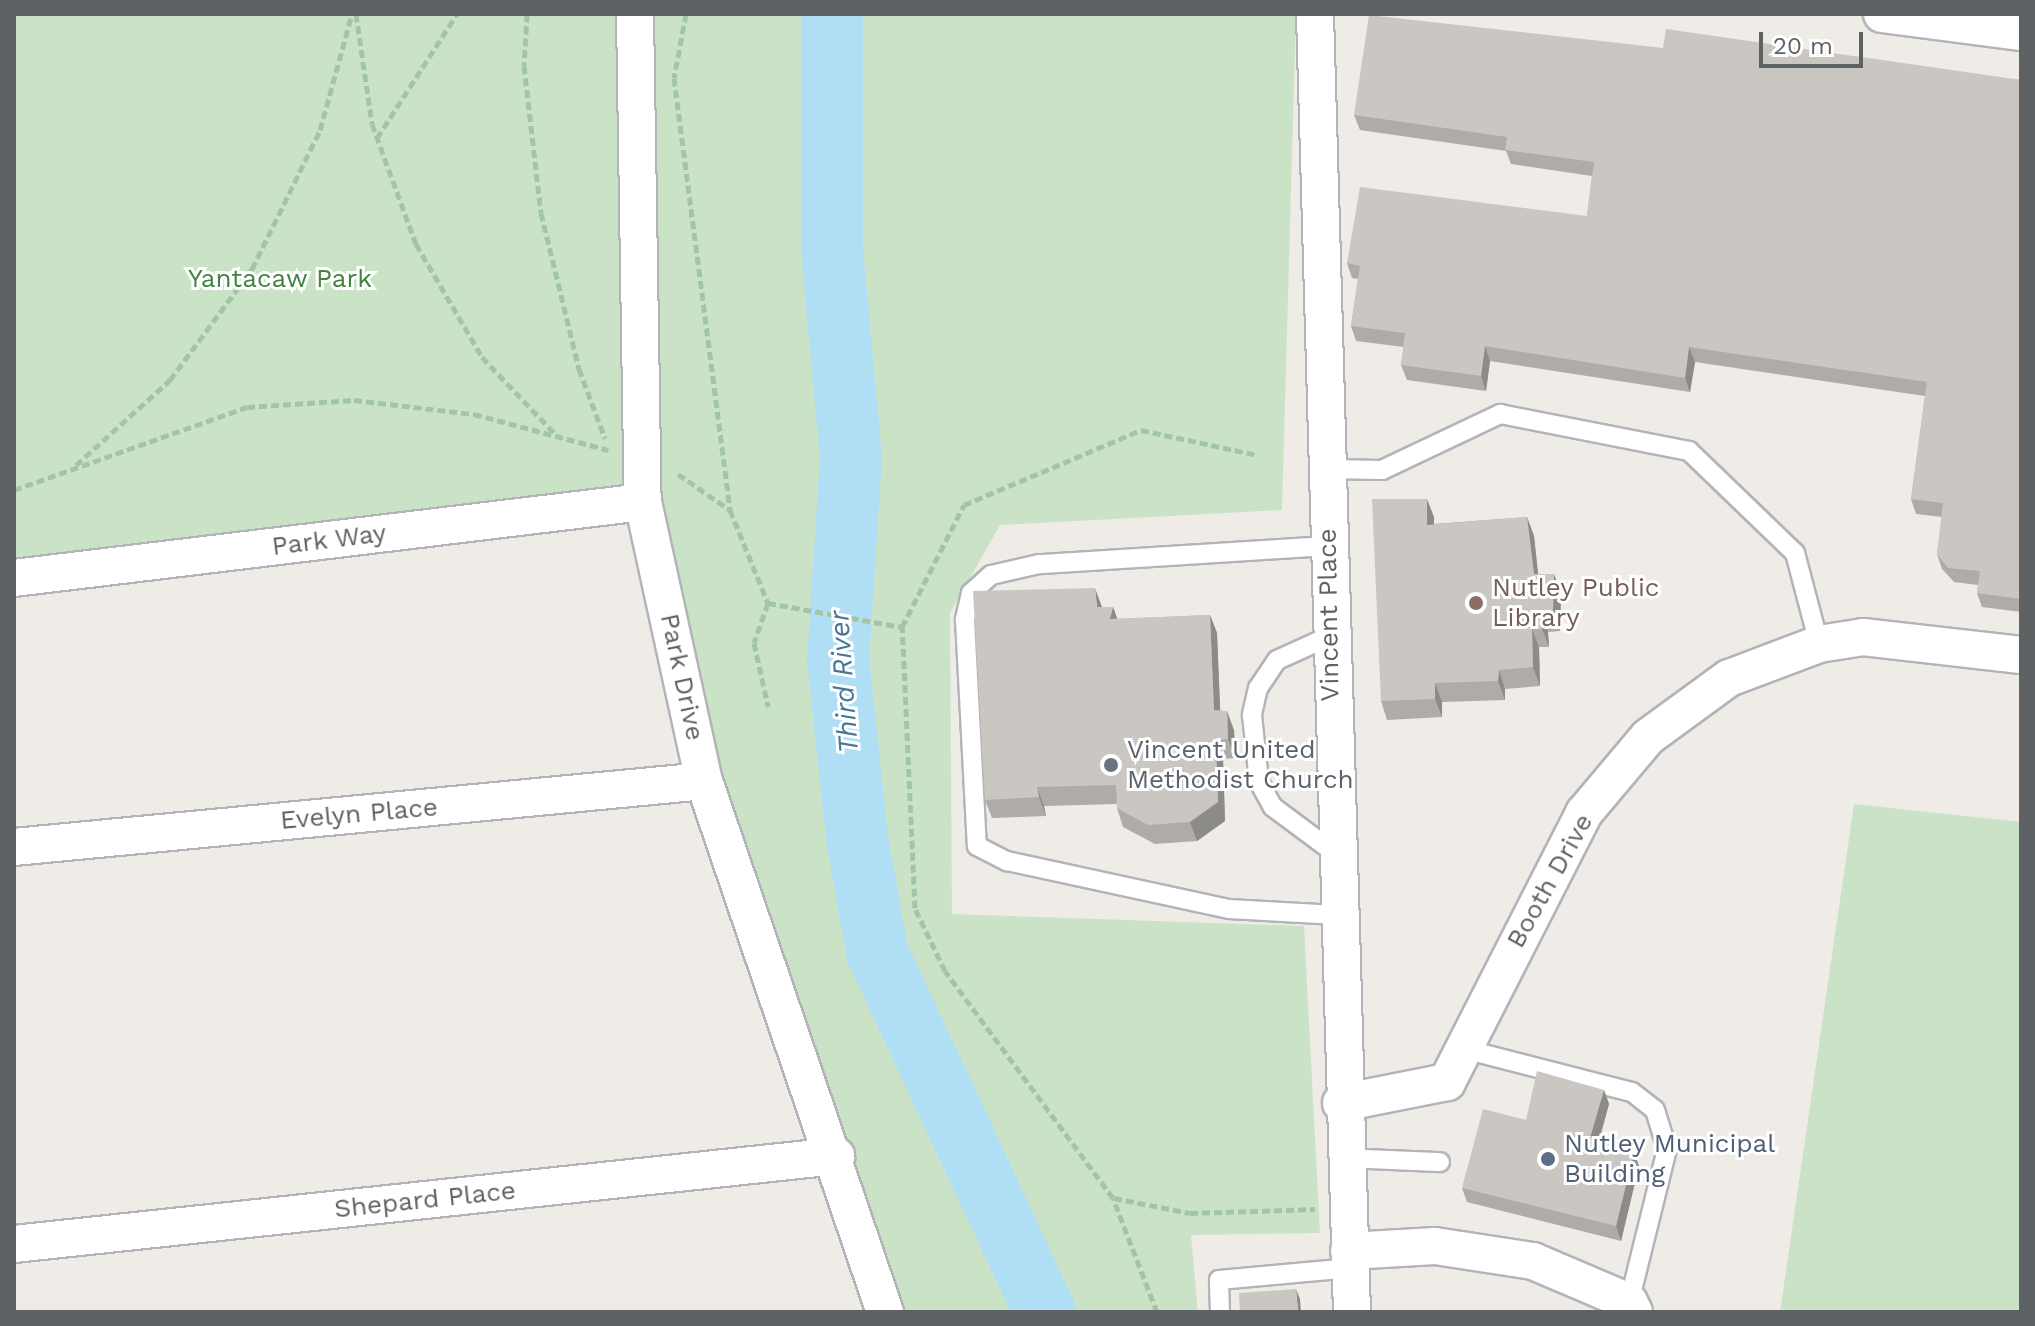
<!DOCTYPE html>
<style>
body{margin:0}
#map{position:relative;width:2035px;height:1326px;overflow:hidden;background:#efece7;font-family:"Work Sans",sans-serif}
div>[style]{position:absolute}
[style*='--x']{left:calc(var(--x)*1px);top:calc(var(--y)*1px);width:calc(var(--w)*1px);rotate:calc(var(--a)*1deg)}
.green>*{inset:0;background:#cae3c7}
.river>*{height:62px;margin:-31px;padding:0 31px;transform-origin:31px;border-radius:31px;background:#b0dff5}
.path>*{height:5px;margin-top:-2.5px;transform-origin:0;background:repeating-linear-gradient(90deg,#a2c5a8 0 8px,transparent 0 12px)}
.roads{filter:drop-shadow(2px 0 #b2b4b7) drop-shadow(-2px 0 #b2b4b7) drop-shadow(0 2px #b2b4b7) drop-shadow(0 -2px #b2b4b7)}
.service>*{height:18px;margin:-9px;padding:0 9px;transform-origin:9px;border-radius:9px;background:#fff}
.minor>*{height:36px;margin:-18px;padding:0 18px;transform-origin:18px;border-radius:18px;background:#fff}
.wall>*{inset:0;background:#aeaba8}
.shaded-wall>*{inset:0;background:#8d8b88}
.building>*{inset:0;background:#cac7c3}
.dots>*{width:22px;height:22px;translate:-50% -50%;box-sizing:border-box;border:4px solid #fff;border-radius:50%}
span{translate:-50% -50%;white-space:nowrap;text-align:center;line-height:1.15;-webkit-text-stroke:6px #fff;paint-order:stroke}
.park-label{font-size:26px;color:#448240}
.street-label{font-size:26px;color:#5e6265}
.education-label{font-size:26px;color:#785e54}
.left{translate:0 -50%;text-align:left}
.worship-label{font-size:26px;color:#5b616d}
.service-label{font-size:26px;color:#4e5e75}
.water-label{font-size:28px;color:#477696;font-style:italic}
.frame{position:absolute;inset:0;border:16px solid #5e6265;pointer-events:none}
.scale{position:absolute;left:1759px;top:32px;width:104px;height:36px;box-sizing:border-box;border:4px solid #5e6265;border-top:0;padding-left:10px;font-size:24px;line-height:28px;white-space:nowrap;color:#5e6265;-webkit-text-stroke:6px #fff;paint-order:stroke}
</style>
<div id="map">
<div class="green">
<i style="clip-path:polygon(14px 14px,1296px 14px,1282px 510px,1000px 525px,950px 613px,952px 914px,1304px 926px,1320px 1233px,1191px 1235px,1198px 1312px,885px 1312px,622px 505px,14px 578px)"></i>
<i style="clip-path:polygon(1854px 804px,2021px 822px,2021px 1312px,1780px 1312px)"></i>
</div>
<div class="river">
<i style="--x:832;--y:14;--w:236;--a:90"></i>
<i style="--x:832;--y:250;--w:209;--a:84.8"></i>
<i style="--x:851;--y:458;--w:201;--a:93.7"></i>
<i style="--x:838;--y:659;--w:179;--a:83.9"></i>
<i style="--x:857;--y:837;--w:117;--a:80.1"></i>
<i style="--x:877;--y:952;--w:397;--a:65"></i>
</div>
<div class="path">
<i style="--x:356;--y:14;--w:111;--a:81.7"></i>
<i style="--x:372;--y:124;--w:128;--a:69.9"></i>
<i style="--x:416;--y:244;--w:131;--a:59.7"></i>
<i style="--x:482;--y:357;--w:109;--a:46.5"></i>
<i style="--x:527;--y:14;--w:52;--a:93.3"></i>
<i style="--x:524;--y:66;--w:148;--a:83.4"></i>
<i style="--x:541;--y:213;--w:161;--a:76.3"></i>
<i style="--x:579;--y:369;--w:74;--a:69.4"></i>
<i style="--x:686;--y:14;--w:65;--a:100.6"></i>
<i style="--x:674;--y:78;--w:436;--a:82.6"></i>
<i style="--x:730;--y:510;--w:100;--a:67.8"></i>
<i style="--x:768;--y:603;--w:42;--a:109.3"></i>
<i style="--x:754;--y:643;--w:65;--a:77.5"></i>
<i style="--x:377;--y:138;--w:148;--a:-57.2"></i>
<i style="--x:76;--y:465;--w:127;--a:-42.1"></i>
<i style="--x:170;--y:380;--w:138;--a:-53.5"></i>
<i style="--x:252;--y:269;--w:155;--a:-63.9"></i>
<i style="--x:320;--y:130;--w:120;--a:-74.6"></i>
<i style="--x:678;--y:474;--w:63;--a:34.7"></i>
<i style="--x:14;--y:490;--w:247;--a:-19.6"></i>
<i style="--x:247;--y:407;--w:107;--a:-3.7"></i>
<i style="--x:354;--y:400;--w:121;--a:6.7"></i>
<i style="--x:474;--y:414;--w:139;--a:15"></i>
<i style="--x:768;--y:603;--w:136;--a:10.2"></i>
<i style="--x:1114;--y:1198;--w:77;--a:11.2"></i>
<i style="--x:1190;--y:1213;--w:125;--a:-1.8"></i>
<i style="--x:1157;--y:1312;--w:122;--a:-111.1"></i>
<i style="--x:1113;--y:1198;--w:282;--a:-126.5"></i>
<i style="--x:945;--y:971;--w:70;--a:-115.5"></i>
<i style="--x:915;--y:908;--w:281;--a:-92.6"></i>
<i style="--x:902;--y:627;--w:137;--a:-63.1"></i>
<i style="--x:964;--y:505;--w:192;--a:-23"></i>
<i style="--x:1141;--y:430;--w:120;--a:12.1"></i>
</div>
<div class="roads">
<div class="service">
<i style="--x:1326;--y:469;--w:56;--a:1"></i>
<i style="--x:1382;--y:470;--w:131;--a:-25.4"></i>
<i style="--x:1500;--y:414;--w:193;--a:11.1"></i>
<i style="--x:1689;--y:451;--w:147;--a:43.9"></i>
<i style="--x:1795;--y:553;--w:94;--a:75.2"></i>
<i style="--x:1327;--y:546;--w:289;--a:176.4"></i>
<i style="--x:1039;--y:564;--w:49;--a:167.1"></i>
<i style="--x:991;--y:575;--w:27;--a:138"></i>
<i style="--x:971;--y:593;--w:28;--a:103"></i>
<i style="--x:965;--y:620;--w:226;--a:87"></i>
<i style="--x:977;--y:846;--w:34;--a:27"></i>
<i style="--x:1007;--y:861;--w:227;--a:12.2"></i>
<i style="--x:1229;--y:909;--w:108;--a:3.2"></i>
<i style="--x:1330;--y:636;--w:58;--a:155.6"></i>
<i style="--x:1277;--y:660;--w:34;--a:124"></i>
<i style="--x:1258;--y:688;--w:28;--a:103"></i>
<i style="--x:1252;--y:715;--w:67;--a:84"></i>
<i style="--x:1259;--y:782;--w:29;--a:61"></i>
<i style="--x:1273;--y:807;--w:77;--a:36.6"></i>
<i style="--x:1464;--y:1049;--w:173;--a:14.4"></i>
<i style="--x:1632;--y:1092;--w:29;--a:38"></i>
<i style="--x:1655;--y:1110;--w:41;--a:72.9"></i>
<i style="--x:1667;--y:1149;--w:158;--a:103.9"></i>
<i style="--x:1343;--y:1158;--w:97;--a:2.4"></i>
<i style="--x:1220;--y:1312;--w:32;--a:-92"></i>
<i style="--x:1219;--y:1280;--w:132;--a:-5.2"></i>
</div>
<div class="minor">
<i style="--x:635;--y:14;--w:488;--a:89.1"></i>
<i style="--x:643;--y:502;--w:286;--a:77.7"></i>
<i style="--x:704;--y:781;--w:561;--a:71.18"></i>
<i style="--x:1315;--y:14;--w:1299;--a:88.37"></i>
<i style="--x:1882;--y:14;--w:140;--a:7.4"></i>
<i style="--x:14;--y:578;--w:634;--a:-6.89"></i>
<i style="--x:14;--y:847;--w:693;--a:-5.46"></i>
<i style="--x:1341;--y:1103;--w:108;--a:-11.2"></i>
<i style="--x:1447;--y:1082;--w:302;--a:-63"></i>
<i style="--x:1584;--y:813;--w:99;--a:-49.9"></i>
<i style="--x:1648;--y:737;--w:100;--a:-36.1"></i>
<i style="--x:1729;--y:678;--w:96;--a:-20.7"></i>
<i style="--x:1819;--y:644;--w:45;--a:-9"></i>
<i style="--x:1863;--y:637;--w:159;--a:6.5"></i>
<i style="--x:14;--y:1244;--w:827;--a:-6.11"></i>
<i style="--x:1349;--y:1251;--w:86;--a:-3.3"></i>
<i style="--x:1435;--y:1246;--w:99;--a:8.7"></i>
<i style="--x:1533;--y:1261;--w:104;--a:23.1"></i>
<i style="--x:1629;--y:1302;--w:11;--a:63"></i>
</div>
</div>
<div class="wall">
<i style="clip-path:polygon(1663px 48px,2021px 80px,2021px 612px,1982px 607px,1977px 593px,1978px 585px,1954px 582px,1942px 569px,1937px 554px,1942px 517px,1916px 514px,1911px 499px,1925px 396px,1695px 362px,1690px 392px,1490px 361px,1486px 391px,1407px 380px,1401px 365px,1404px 347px,1356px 341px,1351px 326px,1358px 279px,1352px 278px,1347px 263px,1587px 216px,1592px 176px,1511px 164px,1506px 151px,1360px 130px,1354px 115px)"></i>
<i style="clip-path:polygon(1434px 517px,1434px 524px,1527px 517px,1534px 536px,1538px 574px,1561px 593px,1560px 631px,1548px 632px,1549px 647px,1539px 647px,1540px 686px,1505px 689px,1505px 700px,1442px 702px,1442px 717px,1387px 720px,1381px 701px)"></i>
<i style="clip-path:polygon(1102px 607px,1113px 607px,1117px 619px,1210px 615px,1217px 633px,1220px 711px,1234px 730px,1235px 758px,1223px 759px,1225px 821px,1197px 841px,1155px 844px,1123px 827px,1117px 808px,1117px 804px,1044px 806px,1046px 816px,992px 818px,985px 800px)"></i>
<i style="clip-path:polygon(1604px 1090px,1609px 1104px,1599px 1140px,1639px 1166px,1621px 1241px,1467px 1202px,1462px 1188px,1526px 1120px)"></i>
</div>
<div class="shaded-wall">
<i style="clip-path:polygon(1485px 346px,1490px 361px,1486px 391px,1481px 376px)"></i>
<i style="clip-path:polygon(1689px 347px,1695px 362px,1690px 392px,1685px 378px)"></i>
<i style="clip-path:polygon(1427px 499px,1434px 517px,1434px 543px,1427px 525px)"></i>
<i style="clip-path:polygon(1527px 517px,1534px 536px,1540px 592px,1534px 574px)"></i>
<i style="clip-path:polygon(1554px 574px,1561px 593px,1560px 631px,1553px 613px)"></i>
<i style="clip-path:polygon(1095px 588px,1102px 607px,1097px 607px)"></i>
<i style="clip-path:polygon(1113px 607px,1120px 626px,1110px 619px)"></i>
<i style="clip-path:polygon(1541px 613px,1548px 632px,1549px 647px,1542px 629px)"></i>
<i style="clip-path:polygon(1210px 615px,1217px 633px,1221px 729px,1214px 710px)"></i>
<i style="clip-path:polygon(1532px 629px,1539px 647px,1540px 686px,1533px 667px)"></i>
<i style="clip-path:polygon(1499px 670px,1505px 689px,1505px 700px,1498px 681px)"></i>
<i style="clip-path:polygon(1435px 683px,1442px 702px,1442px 717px,1435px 699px)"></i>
<i style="clip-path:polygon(1227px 711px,1234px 730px,1235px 758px,1228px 739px)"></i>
<i style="clip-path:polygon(1216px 740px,1223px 759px,1225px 821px,1197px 841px,1190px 822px)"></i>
<i style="clip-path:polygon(1037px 787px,1044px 806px,1046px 816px,1039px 797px)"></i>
<i style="clip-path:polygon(1604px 1090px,1609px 1104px,1596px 1152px,1590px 1138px)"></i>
<i style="clip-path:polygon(1634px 1152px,1639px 1166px,1621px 1241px,1616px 1226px)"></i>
<i style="clip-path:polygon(1296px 1289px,1300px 1299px,1301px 1312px,1298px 1312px)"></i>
</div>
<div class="building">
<i style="clip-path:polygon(1369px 15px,1663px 48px,1666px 29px,2021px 80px,2021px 599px,1977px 593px,1980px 571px,1948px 568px,1937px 554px,1943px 503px,1911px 499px,1927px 382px,1689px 347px,1685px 378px,1485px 346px,1481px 376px,1401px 365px,1405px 333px,1351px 326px,1360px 266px,1347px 263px,1360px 187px,1587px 216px,1594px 162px,1505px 150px,1507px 137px,1354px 115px)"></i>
<i style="clip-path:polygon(1372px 499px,1427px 499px,1427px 525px,1527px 517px,1534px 574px,1554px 574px,1553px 613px,1541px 613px,1542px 629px,1532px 629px,1533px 667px,1499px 670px,1498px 681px,1435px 683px,1435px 699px,1381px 701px)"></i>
<i style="clip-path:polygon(1095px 588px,1097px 607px,1113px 607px,1110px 619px,1210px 615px,1214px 710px,1227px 711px,1228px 739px,1216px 740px,1218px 802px,1190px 822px,1148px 825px,1117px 808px,1116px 785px,1037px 787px,1039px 797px,985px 800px,973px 591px)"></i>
<i style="clip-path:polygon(1537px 1071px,1604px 1090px,1590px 1138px,1634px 1152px,1616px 1226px,1462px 1188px,1483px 1109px,1526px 1120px)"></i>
<i style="clip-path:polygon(1296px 1289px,1298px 1312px,1240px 1312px,1239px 1293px)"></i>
</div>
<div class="dots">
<i style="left:1476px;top:603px;background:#8d6e63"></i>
<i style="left:1111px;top:765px;background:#6b7280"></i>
<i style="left:1548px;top:1159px;background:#5c6f8a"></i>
</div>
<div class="park-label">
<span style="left:280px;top:279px">Yantacaw Park</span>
</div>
<div class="street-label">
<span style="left:329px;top:540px;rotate:-7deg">Park Way</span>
<span style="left:1329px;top:615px;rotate:-91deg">Vincent Place</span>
<span style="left:682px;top:677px;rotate:78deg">Park Drive</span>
<span style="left:359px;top:814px;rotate:-5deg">Evelyn Place</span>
<span style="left:1550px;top:881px;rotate:-61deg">Booth Drive</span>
<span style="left:425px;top:1200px;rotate:-6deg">Shepard Place</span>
</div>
<div class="education-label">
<span class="left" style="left:1492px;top:603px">Nutley Public<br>Library</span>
</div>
<div class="worship-label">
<span class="left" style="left:1127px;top:765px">Vincent United<br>Methodist Church</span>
</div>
<div class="service-label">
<span class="left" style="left:1564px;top:1159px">Nutley Municipal<br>Building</span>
</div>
<div class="water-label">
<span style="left:844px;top:682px;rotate:-94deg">Third River</span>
</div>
<div class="frame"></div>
<div class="scale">20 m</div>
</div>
